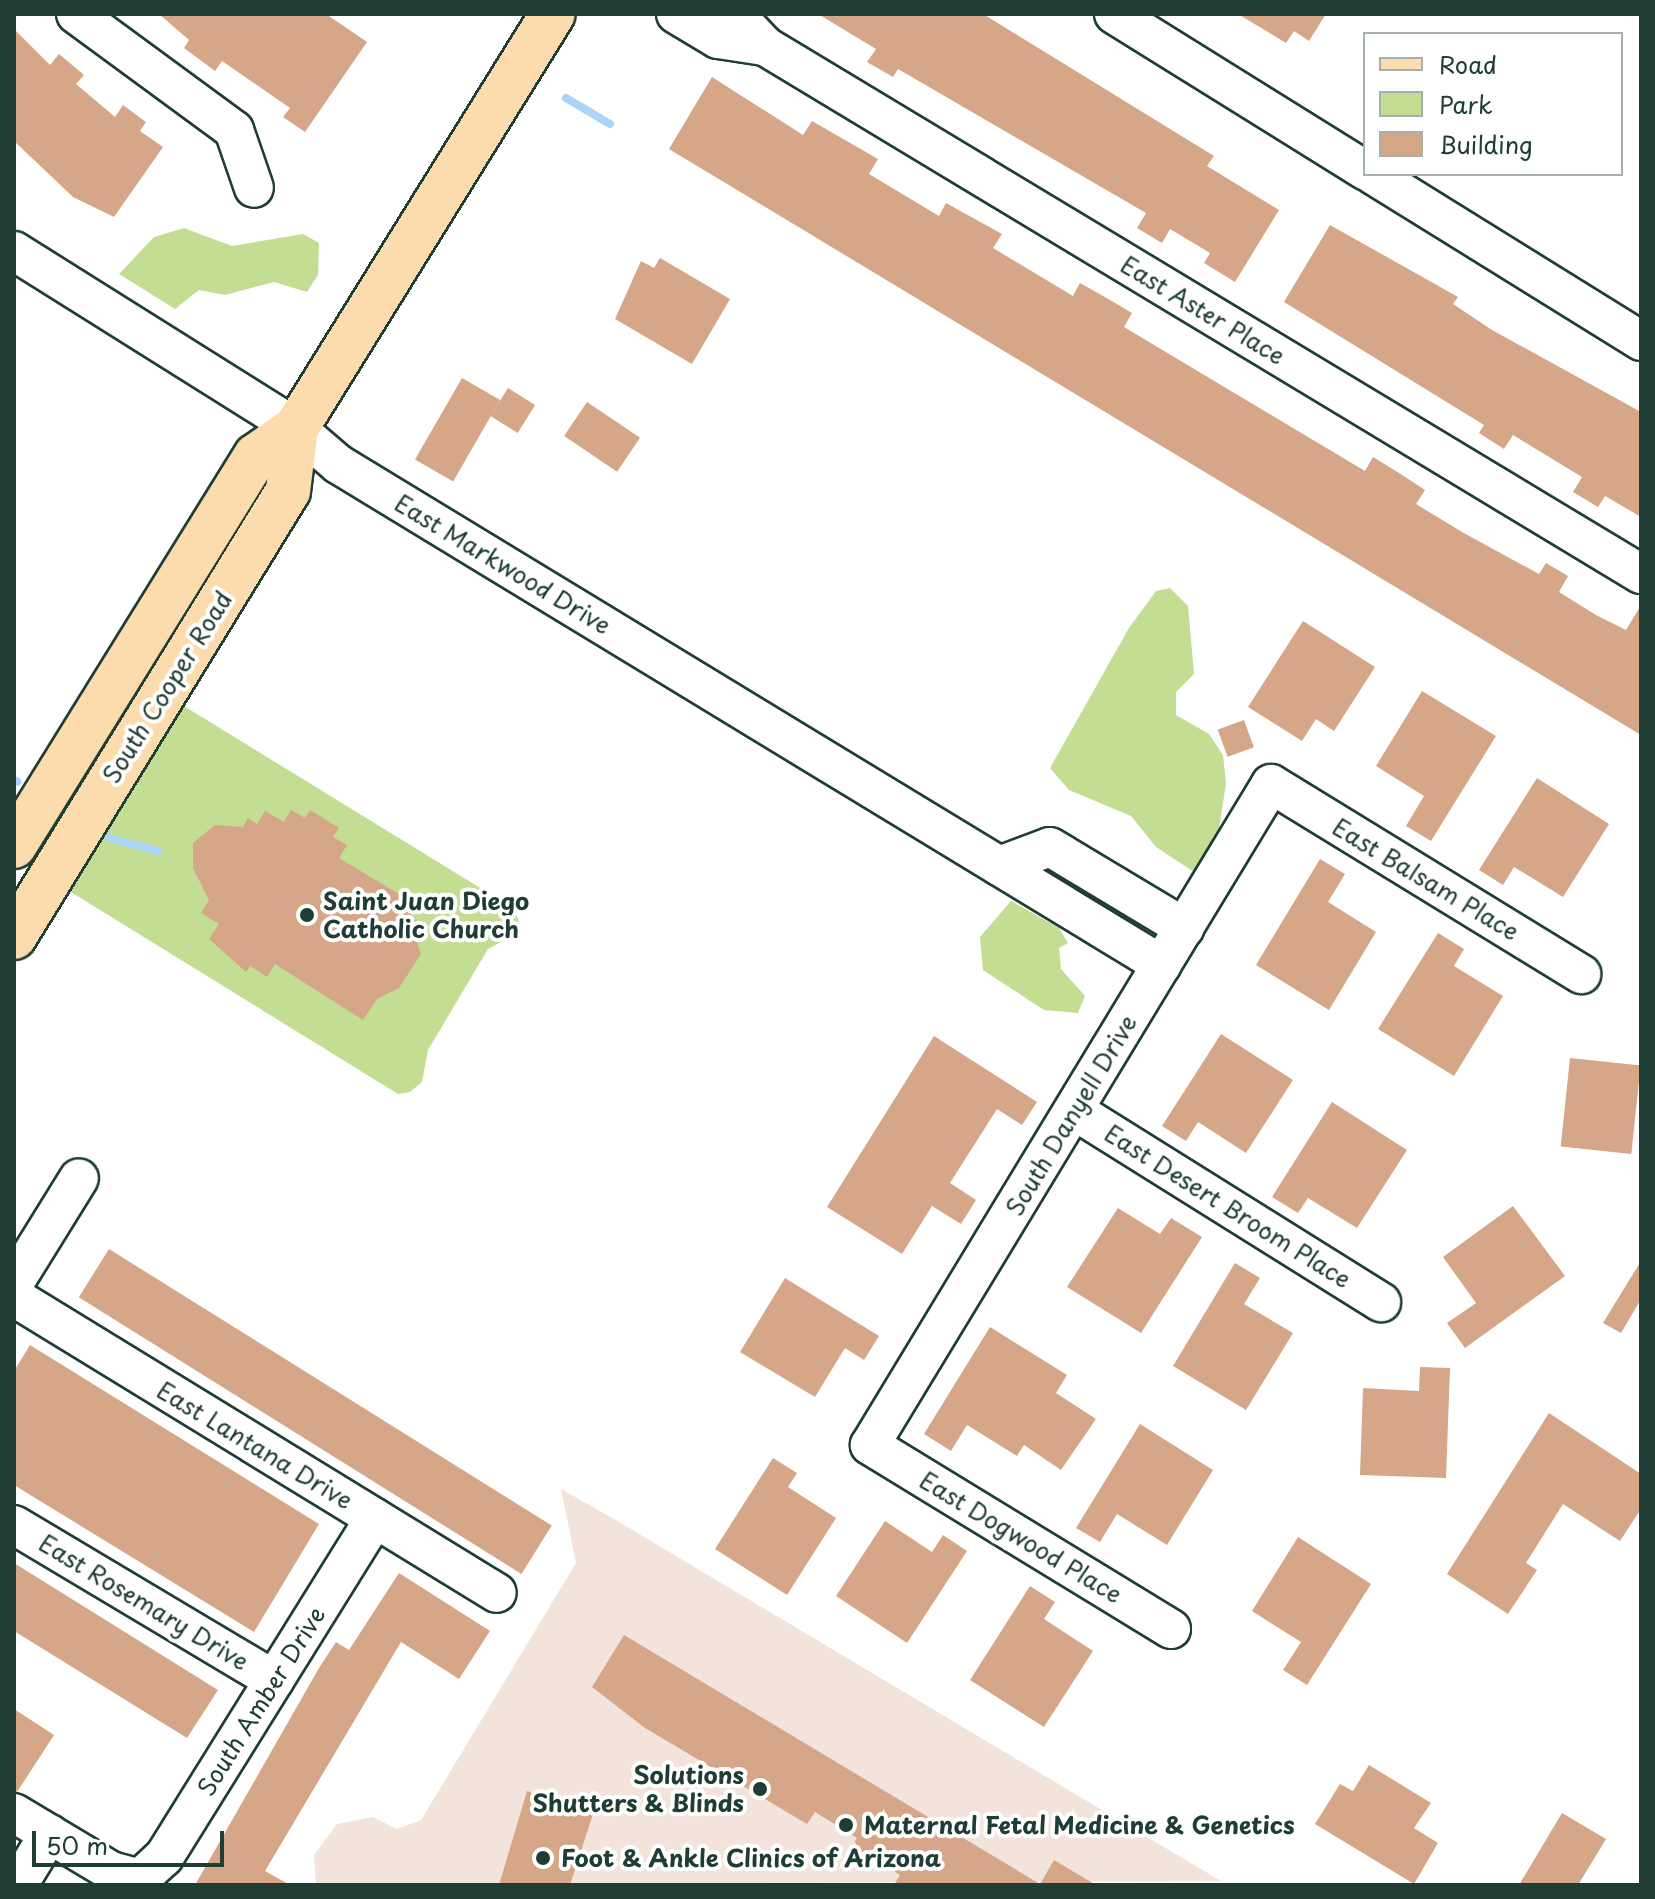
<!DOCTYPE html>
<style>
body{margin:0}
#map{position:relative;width:1655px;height:1899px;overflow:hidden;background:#fff;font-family:"Playpen Sans",sans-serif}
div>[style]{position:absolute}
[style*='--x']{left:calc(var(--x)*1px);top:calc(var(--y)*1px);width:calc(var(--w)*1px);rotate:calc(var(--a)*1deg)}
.built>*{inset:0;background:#f2e4db}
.green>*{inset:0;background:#c3dd93}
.stream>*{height:8px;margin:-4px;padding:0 4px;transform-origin:4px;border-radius:4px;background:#acd4f6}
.building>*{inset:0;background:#d5a687;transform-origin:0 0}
.roads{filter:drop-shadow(2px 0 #1f3d34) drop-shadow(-2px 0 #1f3d34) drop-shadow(0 2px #1f3d34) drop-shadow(0 -2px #1f3d34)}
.minor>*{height:38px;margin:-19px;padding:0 19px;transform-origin:19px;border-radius:19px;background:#fff}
.major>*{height:44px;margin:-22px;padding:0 22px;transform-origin:22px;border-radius:22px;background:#fcdcac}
.dots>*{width:22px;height:22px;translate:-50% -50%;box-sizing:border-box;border:4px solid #fff;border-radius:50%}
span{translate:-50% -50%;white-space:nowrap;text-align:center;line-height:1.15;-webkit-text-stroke:8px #fff;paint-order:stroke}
.street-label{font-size:24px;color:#1f3d34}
.poi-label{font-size:24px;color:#1f3d34;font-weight:700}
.left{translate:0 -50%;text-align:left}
.right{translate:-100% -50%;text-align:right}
.frame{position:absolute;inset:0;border:16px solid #1f3d34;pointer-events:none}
.legend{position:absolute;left:1363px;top:32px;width:260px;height:144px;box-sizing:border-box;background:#fff;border:2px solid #a5b1ae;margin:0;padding:10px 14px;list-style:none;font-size:24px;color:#1f3d34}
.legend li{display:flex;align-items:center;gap:16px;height:40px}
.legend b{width:40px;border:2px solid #a5b1ae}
.scale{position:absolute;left:32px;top:1831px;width:192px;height:36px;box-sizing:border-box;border:4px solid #1f3d34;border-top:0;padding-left:10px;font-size:24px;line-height:28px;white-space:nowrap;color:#1f3d34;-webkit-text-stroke:6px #fff;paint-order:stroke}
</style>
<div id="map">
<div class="built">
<i style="clip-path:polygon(561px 1489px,614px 1519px,1221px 1881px,316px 1885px,314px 1855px,337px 1824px,373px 1817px,397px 1829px,421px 1820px,576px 1563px)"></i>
</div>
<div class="green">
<i style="clip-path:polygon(184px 228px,232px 246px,303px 234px,319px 243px,318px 275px,307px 292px,274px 282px,225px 295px,199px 290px,175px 309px,119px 274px,154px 237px)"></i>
<i style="clip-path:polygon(1170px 588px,1188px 606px,1194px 674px,1176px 692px,1176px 715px,1209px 734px,1223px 755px,1226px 783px,1217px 843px,1197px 874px,1156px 847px,1131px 816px,1069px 790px,1050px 768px,1129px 628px,1156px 591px)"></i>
<i style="clip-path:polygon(179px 703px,513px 908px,519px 921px,510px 937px,488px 949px,428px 1050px,422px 1082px,410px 1092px,398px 1094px,66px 889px)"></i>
<i style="clip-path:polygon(1011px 901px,1059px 928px,1068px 943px,1059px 948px,1061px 969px,1085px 996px,1078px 1013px,1044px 1010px,983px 970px,980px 937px)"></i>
</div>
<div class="stream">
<i style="--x:566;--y:98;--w:51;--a:30.6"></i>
<i style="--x:14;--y:780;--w:4;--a:27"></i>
<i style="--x:109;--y:838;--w:51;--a:14.9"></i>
</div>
<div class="building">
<i style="clip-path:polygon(159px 14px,326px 14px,367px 42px,305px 132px,283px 117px,290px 108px,222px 61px,215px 71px,184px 48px,189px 40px)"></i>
<i style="clip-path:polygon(818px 14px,983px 14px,1214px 156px,1207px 166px,1279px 210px,1235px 282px,1204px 263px,1210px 253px,1170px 229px,1162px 243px,1137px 228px,1146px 213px,898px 69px,893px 77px,867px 62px,876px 49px)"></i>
<i style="clip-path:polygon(1238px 14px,1326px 14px,1309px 41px,1294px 31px,1286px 43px)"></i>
<i style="clip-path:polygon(14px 29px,50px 65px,59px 54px,84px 75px,76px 84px,115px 117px,123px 105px,146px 122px,140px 131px,163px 147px,114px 217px,73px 197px,14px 141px)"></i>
<i style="clip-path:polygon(712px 77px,803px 135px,812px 121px,878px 159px,869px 174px,939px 216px,946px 203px,1002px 234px,993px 248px,1073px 296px,1080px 283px,1110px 300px,1132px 313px,1124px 327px,1365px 471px,1373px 457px,1399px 473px,1425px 490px,1416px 504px,1462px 532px,1539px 574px,1546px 563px,1568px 576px,1559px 592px,1596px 615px,1626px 630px,1641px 605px,1641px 735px,669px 149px)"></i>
<i style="clip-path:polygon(1330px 225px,1458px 297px,1453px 304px,1492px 330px,1641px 412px,1641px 517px,1605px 496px,1598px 507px,1573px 492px,1582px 477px,1513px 435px,1504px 449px,1479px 433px,1484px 425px,1284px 302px)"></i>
<i style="clip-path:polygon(660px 258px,730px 299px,692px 364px,615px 319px,641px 261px,654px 268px)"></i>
<i style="left:462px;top:378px;width:44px;height:94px;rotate:30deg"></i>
<i style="left:508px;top:388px;width:32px;height:33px;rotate:32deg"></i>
<i style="left:587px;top:402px;width:64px;height:41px;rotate:34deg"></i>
<i style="clip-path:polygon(1303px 621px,1375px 667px,1334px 731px,1316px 719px,1302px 741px,1248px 707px)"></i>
<i style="clip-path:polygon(1422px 691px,1496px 736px,1431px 841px,1406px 826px,1424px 796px,1376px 766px)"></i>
<i style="left:1244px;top:720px;width:29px;height:28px;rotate:70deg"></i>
<i style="clip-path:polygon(1537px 778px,1609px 824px,1563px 897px,1514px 867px,1503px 885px,1479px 870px)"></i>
<i style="clip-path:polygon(291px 810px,305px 818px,310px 810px,339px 828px,333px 837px,347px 845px,339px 858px,417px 905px,410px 917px,420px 923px,414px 933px,421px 954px,399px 988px,377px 999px,363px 1020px,275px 964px,267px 977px,250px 966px,246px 972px,209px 939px,219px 924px,201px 913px,209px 900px,193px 868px,193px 843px,215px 825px,243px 827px,248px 818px,257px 824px,265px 811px,284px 822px)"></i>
<i style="clip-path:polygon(1320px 859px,1345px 874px,1328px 902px,1376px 932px,1329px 1010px,1256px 965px)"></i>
<i style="clip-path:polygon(1438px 933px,1464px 949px,1454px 966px,1503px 996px,1454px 1076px,1378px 1029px)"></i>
<i style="clip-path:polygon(1221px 1034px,1293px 1080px,1246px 1153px,1198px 1122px,1186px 1141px,1162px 1126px)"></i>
<i style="clip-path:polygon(934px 1036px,1037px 1102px,1022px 1125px,997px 1109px,950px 1183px,976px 1200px,961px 1224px,932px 1206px,902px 1254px,827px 1207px)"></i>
<i style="left:1570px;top:1058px;width:71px;height:89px;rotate:6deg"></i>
<i style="clip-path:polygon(1332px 1102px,1407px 1150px,1357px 1228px,1308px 1198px,1298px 1213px,1272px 1197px)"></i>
<i style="clip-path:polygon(1513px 1206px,1565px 1276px,1465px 1348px,1447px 1323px,1476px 1303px,1443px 1257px)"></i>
<i style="clip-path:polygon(1118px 1208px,1160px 1234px,1171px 1218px,1202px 1237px,1141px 1333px,1067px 1287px)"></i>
<i style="left:109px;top:1249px;width:522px;height:57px;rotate:32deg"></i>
<i style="clip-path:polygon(1641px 1261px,1641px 1299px,1621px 1333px,1603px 1323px)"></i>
<i style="clip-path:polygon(1235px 1263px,1260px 1278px,1244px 1304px,1293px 1333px,1246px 1410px,1173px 1366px)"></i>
<i style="clip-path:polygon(785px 1278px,879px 1336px,864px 1360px,845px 1348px,815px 1397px,740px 1352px)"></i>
<i style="clip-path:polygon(990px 1327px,1067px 1375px,1056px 1393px,1096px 1419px,1061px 1470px,1024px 1445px,1017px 1456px,967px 1425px,951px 1451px,924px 1434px)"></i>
<i style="clip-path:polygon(30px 1345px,319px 1524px,254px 1632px,14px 1485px,14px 1371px)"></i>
<i style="clip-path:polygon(1420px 1367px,1450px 1368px,1446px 1478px,1360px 1475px,1363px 1388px,1419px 1391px)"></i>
<i style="clip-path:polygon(1549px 1413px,1641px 1474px,1641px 1509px,1620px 1541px,1563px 1504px,1526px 1563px,1537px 1570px,1508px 1614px,1447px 1574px)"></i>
<i style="clip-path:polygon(1140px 1424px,1213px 1470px,1167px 1545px,1117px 1514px,1100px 1542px,1076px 1528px)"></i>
<i style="clip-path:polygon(773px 1458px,797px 1473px,788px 1487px,836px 1518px,787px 1595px,715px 1549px)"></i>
<i style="clip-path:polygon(885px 1521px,932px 1552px,943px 1535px,967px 1551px,907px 1643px,836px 1596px)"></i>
<i style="clip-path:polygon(1298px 1537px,1371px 1584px,1307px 1685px,1283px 1670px,1301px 1642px,1252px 1611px)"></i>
<i style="clip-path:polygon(14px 1563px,218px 1690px,187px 1738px,14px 1631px)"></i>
<i style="clip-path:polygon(399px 1573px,490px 1631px,459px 1679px,401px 1642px,265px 1871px,290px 1885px,195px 1885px,319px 1668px,336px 1642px,349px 1650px)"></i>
<i style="clip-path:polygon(1030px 1586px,1055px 1602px,1044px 1619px,1093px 1651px,1044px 1727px,970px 1680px)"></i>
<i style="clip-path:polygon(624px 1635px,1040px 1884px,1054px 1860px,1096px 1885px,894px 1885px,900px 1875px,852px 1846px,857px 1838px,815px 1812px,807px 1824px,645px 1728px,592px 1687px)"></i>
<i style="clip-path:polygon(14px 1709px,54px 1735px,17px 1792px,14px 1791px)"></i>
<i style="clip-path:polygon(1369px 1765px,1431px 1803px,1414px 1828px,1438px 1843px,1414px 1884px,1315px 1824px,1340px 1784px,1353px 1791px)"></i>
<i style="clip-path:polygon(527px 1791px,593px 1814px,570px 1885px,499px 1885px)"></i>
<i style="clip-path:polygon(1562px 1813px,1606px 1839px,1578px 1885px,1519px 1885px)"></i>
</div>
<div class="roads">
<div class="minor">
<i style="--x:76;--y:14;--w:196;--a:36.3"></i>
<i style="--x:234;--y:130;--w:61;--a:71"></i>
<i style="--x:676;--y:14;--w:49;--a:30.8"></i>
<i style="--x:718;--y:39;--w:48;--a:8.5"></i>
<i style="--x:735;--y:14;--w:44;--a:46.8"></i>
<i style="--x:765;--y:46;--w:1023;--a:31.08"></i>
<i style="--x:1114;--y:14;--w:296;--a:31.9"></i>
<i style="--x:1372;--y:174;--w:317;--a:31.8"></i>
<i style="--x:14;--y:251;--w:333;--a:32.1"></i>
<i style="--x:296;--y:428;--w:55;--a:40.6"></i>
<i style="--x:338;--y:464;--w:964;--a:31.3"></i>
<i style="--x:999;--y:866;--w:54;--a:-20.4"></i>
<i style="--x:1050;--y:847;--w:157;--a:31"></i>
<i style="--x:1075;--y:1111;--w:361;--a:32"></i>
<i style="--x:14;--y:1283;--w:123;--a:-58.2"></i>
<i style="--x:14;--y:1297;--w:566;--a:31.5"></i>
<i style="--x:14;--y:1525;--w:303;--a:30.8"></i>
<i style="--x:1171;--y:1629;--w:353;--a:-148.6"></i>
<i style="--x:870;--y:1445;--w:773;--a:-58.76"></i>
<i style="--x:1271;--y:784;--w:364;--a:31.5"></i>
<i style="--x:14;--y:1813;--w:113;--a:30.9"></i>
<i style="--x:111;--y:1871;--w:30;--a:15"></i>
<i style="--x:140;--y:1879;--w:33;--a:-43"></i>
<i style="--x:164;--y:1857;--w:399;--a:-58.1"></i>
<i style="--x:18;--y:1885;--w:60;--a:-58.7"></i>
</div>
<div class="major">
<i style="--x:14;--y:846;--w:459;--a:-58.2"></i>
<i style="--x:256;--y:456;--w:49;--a:-35"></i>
<i style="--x:296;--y:428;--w:487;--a:-58.2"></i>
<i style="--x:14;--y:937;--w:523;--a:-58.44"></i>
<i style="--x:288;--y:491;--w:64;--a:-82.8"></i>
</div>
</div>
<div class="dots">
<i style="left:307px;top:915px;background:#1f3d34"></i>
<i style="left:760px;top:1789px;background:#1f3d34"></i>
<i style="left:846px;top:1825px;background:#1f3d34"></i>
<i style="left:543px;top:1858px;background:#1f3d34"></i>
</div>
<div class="street-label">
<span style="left:1203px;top:310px;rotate:31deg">East Aster Place</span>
<span style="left:503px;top:564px;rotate:31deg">East Markwood Drive</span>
<span style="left:167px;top:687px;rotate:-58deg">South Cooper Road</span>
<span style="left:1426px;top:879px;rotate:31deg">East Balsam Place</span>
<span style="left:1071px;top:1115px;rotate:-59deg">South Danyell Drive</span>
<span style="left:1228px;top:1206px;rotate:32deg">East Desert Broom Place</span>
<span style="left:255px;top:1445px;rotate:31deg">East Lantana Drive</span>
<span style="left:1021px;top:1537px;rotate:31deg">East Dogwood Place</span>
<span style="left:144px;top:1602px;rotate:31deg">East Rosemary Drive</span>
<span style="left:261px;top:1701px;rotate:-58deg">South Amber Drive</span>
</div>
<div class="poi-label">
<span class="left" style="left:323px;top:915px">Saint Juan Diego<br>Catholic Church</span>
<span class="right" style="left:744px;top:1789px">Solutions<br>Shutters &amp; Blinds</span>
<span class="left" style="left:864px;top:1825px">Maternal Fetal Medicine &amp; Genetics</span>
<span class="left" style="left:561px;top:1858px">Foot &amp; Ankle Clinics of Arizona</span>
</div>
<div class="frame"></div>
<ul class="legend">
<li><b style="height:10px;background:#fcdcac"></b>Road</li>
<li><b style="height:22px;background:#c3dd93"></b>Park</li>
<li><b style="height:22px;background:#d5a687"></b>Building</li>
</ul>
<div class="scale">50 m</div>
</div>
